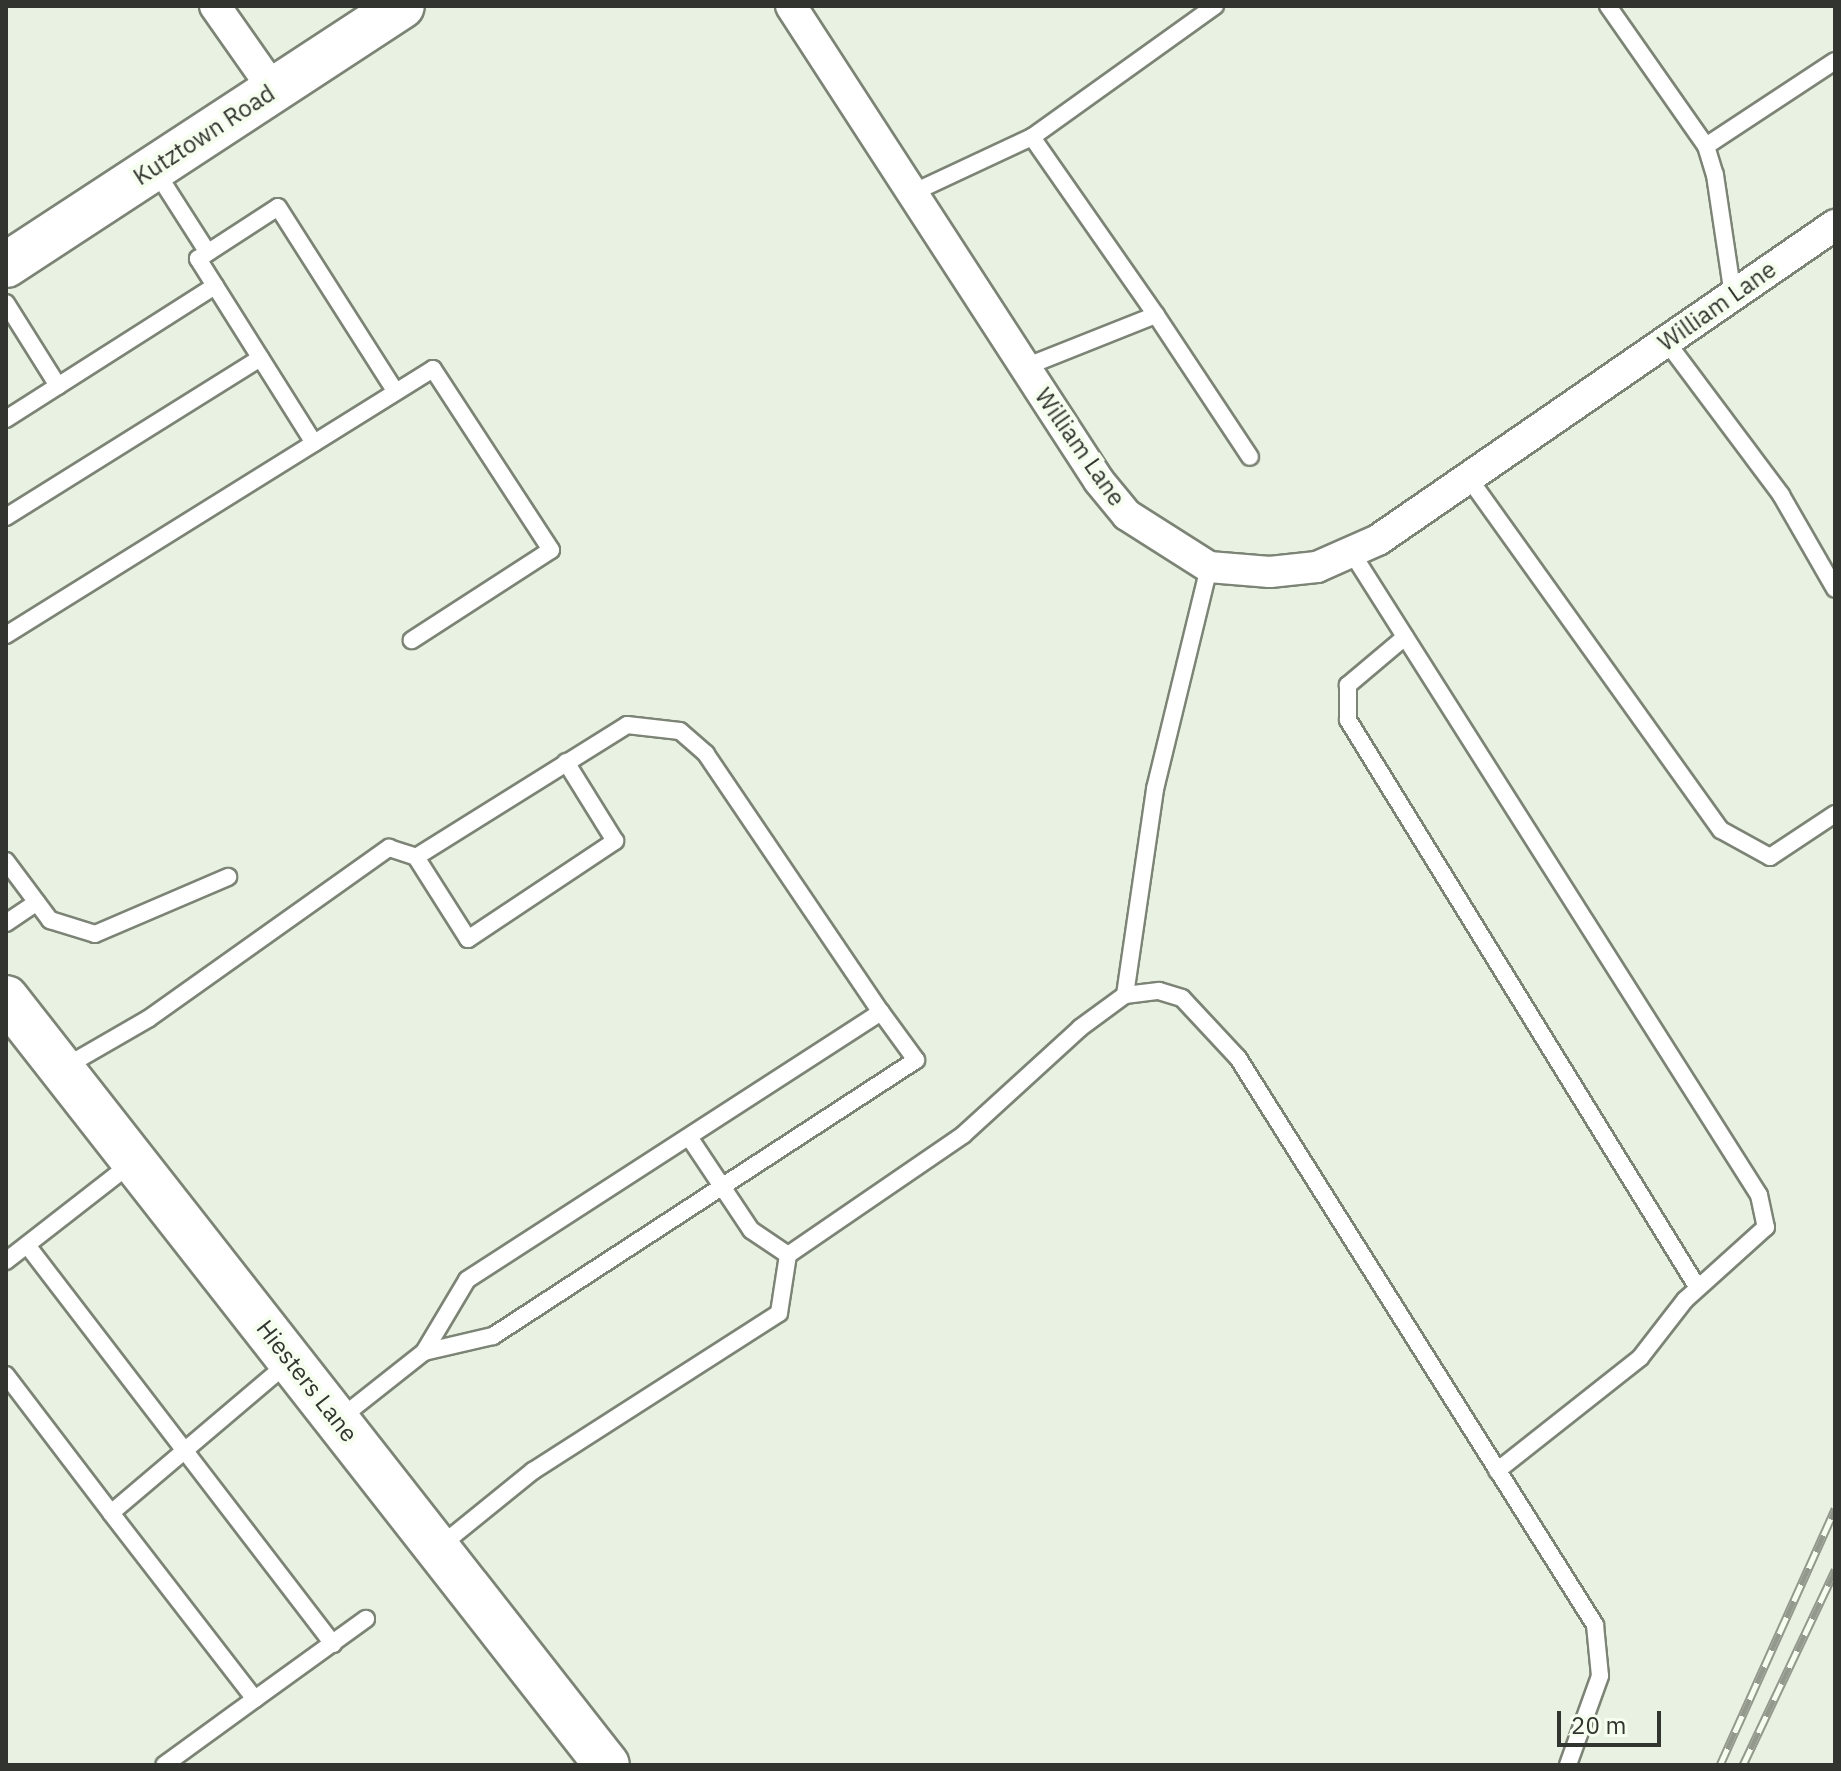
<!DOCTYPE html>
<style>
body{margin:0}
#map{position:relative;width:1841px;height:1771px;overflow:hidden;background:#e9f2e2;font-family:"IBM Plex Sans",sans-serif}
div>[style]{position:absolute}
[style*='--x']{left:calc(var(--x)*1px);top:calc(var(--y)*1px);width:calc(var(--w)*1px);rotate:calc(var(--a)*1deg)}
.roads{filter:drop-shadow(2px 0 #7c8476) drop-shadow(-2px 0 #7c8476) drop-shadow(0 2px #7c8476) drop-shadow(0 -2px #7c8476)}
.lane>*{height:16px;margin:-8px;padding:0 8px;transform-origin:8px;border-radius:8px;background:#fff}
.street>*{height:30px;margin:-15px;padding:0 15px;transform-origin:15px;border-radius:15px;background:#fff}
.secondary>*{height:44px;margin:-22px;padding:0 22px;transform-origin:22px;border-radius:22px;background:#fff}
.rail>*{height:9px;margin-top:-4.5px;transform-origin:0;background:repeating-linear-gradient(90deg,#f6ffef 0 18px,#93998d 0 36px);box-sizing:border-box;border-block:2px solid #93998d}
span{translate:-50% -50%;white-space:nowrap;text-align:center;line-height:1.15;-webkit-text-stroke:8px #f6ffef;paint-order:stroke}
.street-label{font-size:24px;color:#32352f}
.frame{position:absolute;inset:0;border:8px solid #32352f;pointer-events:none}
.scale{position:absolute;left:1557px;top:1711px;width:104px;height:36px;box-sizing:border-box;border:4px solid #32352f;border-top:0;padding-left:10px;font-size:24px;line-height:28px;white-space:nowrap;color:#32352f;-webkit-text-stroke:6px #f6ffef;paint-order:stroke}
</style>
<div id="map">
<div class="roads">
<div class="lane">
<i style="--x:1608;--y:6;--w:171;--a:55"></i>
<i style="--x:1706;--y:146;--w:30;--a:73"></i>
<i style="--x:1715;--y:175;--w:121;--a:81.5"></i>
<i style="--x:1706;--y:146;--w:154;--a:-33.4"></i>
<i style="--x:155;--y:170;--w:98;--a:57.4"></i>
<i style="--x:912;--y:193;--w:132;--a:-25"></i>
<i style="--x:1032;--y:137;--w:225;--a:-35.6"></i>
<i style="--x:6;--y:303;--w:98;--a:57.9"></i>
<i style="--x:1156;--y:315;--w:170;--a:56.5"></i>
<i style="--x:1666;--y:341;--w:192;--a:53.2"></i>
<i style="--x:1781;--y:495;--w:108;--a:60.1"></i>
<i style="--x:1025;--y:367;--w:141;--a:-21.7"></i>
<i style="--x:1156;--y:315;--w:217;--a:-124.9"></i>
<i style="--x:6;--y:419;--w:248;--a:-32.5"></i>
<i style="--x:314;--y:443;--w:218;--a:-122.2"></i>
<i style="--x:198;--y:259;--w:95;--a:-33"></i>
<i style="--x:278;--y:207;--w:219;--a:57.5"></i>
<i style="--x:1468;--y:477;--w:434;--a:54.4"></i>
<i style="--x:1721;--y:830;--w:56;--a:28.9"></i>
<i style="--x:1770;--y:857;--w:78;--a:-33.5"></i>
<i style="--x:6;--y:517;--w:300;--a:-32"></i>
<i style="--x:1352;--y:553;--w:760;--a:57.63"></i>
<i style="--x:1759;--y:1195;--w:33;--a:78"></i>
<i style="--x:1766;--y:1227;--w:109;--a:138"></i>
<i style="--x:1685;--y:1300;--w:73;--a:127.8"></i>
<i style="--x:1640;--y:1358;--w:182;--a:141.7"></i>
<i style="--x:6;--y:635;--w:503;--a:-31.92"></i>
<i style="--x:433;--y:369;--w:216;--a:56.9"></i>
<i style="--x:551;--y:550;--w:166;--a:147.1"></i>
<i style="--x:1405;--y:637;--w:75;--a:139.9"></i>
<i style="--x:1348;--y:685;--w:35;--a:90"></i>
<i style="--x:1348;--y:720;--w:667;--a:58.36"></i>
<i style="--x:416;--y:857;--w:97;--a:57.6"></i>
<i style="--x:468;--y:939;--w:177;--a:-33.7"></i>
<i style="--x:615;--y:841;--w:93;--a:-121.8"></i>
<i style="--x:6;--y:861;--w:74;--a:53.3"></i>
<i style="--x:50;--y:920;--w:47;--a:17.3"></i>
<i style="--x:95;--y:934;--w:145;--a:-23.2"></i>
<i style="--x:6;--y:923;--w:37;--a:-34"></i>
<i style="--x:1125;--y:995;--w:208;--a:-81.7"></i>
<i style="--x:1155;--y:789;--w:228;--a:-76.3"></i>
<i style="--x:63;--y:1068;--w:98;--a:-30"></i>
<i style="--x:148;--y:1019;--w:296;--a:-35.4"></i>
<i style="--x:389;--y:848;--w:28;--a:18"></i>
<i style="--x:416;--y:857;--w:249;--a:-32"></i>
<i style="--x:627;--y:725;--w:53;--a:6.5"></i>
<i style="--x:680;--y:731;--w:35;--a:41"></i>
<i style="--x:706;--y:754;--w:312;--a:55.9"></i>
<i style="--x:881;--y:1012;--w:493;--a:147.1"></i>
<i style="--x:467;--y:1280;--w:84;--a:120.8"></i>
<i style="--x:424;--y:1352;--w:110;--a:141.7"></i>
<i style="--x:689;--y:1137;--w:112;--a:56.3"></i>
<i style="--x:751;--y:1230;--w:45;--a:34"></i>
<i style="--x:27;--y:1245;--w:503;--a:52.51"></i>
<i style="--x:6;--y:1261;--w:161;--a:-37.9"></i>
<i style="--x:424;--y:1352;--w:71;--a:-13.1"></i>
<i style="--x:493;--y:1336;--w:505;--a:-33.12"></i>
<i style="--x:916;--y:1060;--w:59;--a:-126.1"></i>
<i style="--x:6;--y:1375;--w:173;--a:52.7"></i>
<i style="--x:111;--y:1513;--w:235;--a:-40.3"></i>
<i style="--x:111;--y:1513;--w:235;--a:52.3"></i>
<i style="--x:255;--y:1699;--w:112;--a:144"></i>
<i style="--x:439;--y:1547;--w:121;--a:-39"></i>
<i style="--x:533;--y:1471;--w:292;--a:-32.7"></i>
<i style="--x:779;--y:1313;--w:59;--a:-81.2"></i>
<i style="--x:788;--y:1255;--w:212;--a:-34.4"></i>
<i style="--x:963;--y:1135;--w:159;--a:-42.4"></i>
<i style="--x:1080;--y:1028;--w:56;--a:-36.3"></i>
<i style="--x:1125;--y:995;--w:34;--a:-7"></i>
<i style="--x:1159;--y:991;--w:24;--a:17"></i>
<i style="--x:1182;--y:998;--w:82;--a:47"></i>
<i style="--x:1238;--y:1058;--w:670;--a:57.8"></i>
<i style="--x:1595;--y:1625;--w:51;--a:84.4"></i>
<i style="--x:1600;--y:1676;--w:95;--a:109.8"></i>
<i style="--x:255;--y:1699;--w:137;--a:-35.8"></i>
</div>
<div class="street">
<i style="--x:215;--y:6;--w:103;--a:54.9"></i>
<i style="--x:791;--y:6;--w:566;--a:57.04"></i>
<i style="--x:1099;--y:481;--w:44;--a:50.5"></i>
<i style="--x:1127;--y:515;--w:97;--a:32.4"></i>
<i style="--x:1209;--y:567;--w:61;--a:4.7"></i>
<i style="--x:1270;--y:572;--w:47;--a:-6.1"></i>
<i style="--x:1317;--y:567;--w:67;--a:-23.9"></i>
<i style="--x:1378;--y:540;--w:555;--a:-34.58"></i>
</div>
<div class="secondary">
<i style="--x:6;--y:265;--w:473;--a:-33.2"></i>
<i style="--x:6;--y:998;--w:974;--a:51.92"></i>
</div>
</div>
<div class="rail">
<i style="--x:1720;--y:1765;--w:281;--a:-65.8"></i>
<i style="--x:1743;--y:1765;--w:216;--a:-64.7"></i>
</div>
<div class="street-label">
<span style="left:204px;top:135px;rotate:-33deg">Kutztown Road</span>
<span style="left:1717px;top:306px;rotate:-35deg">William Lane</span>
<span style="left:1080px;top:447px;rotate:55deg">William Lane</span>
<span style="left:307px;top:1381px;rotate:52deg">Hiesters Lane</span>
</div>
<div class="frame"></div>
<div class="scale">20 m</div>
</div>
